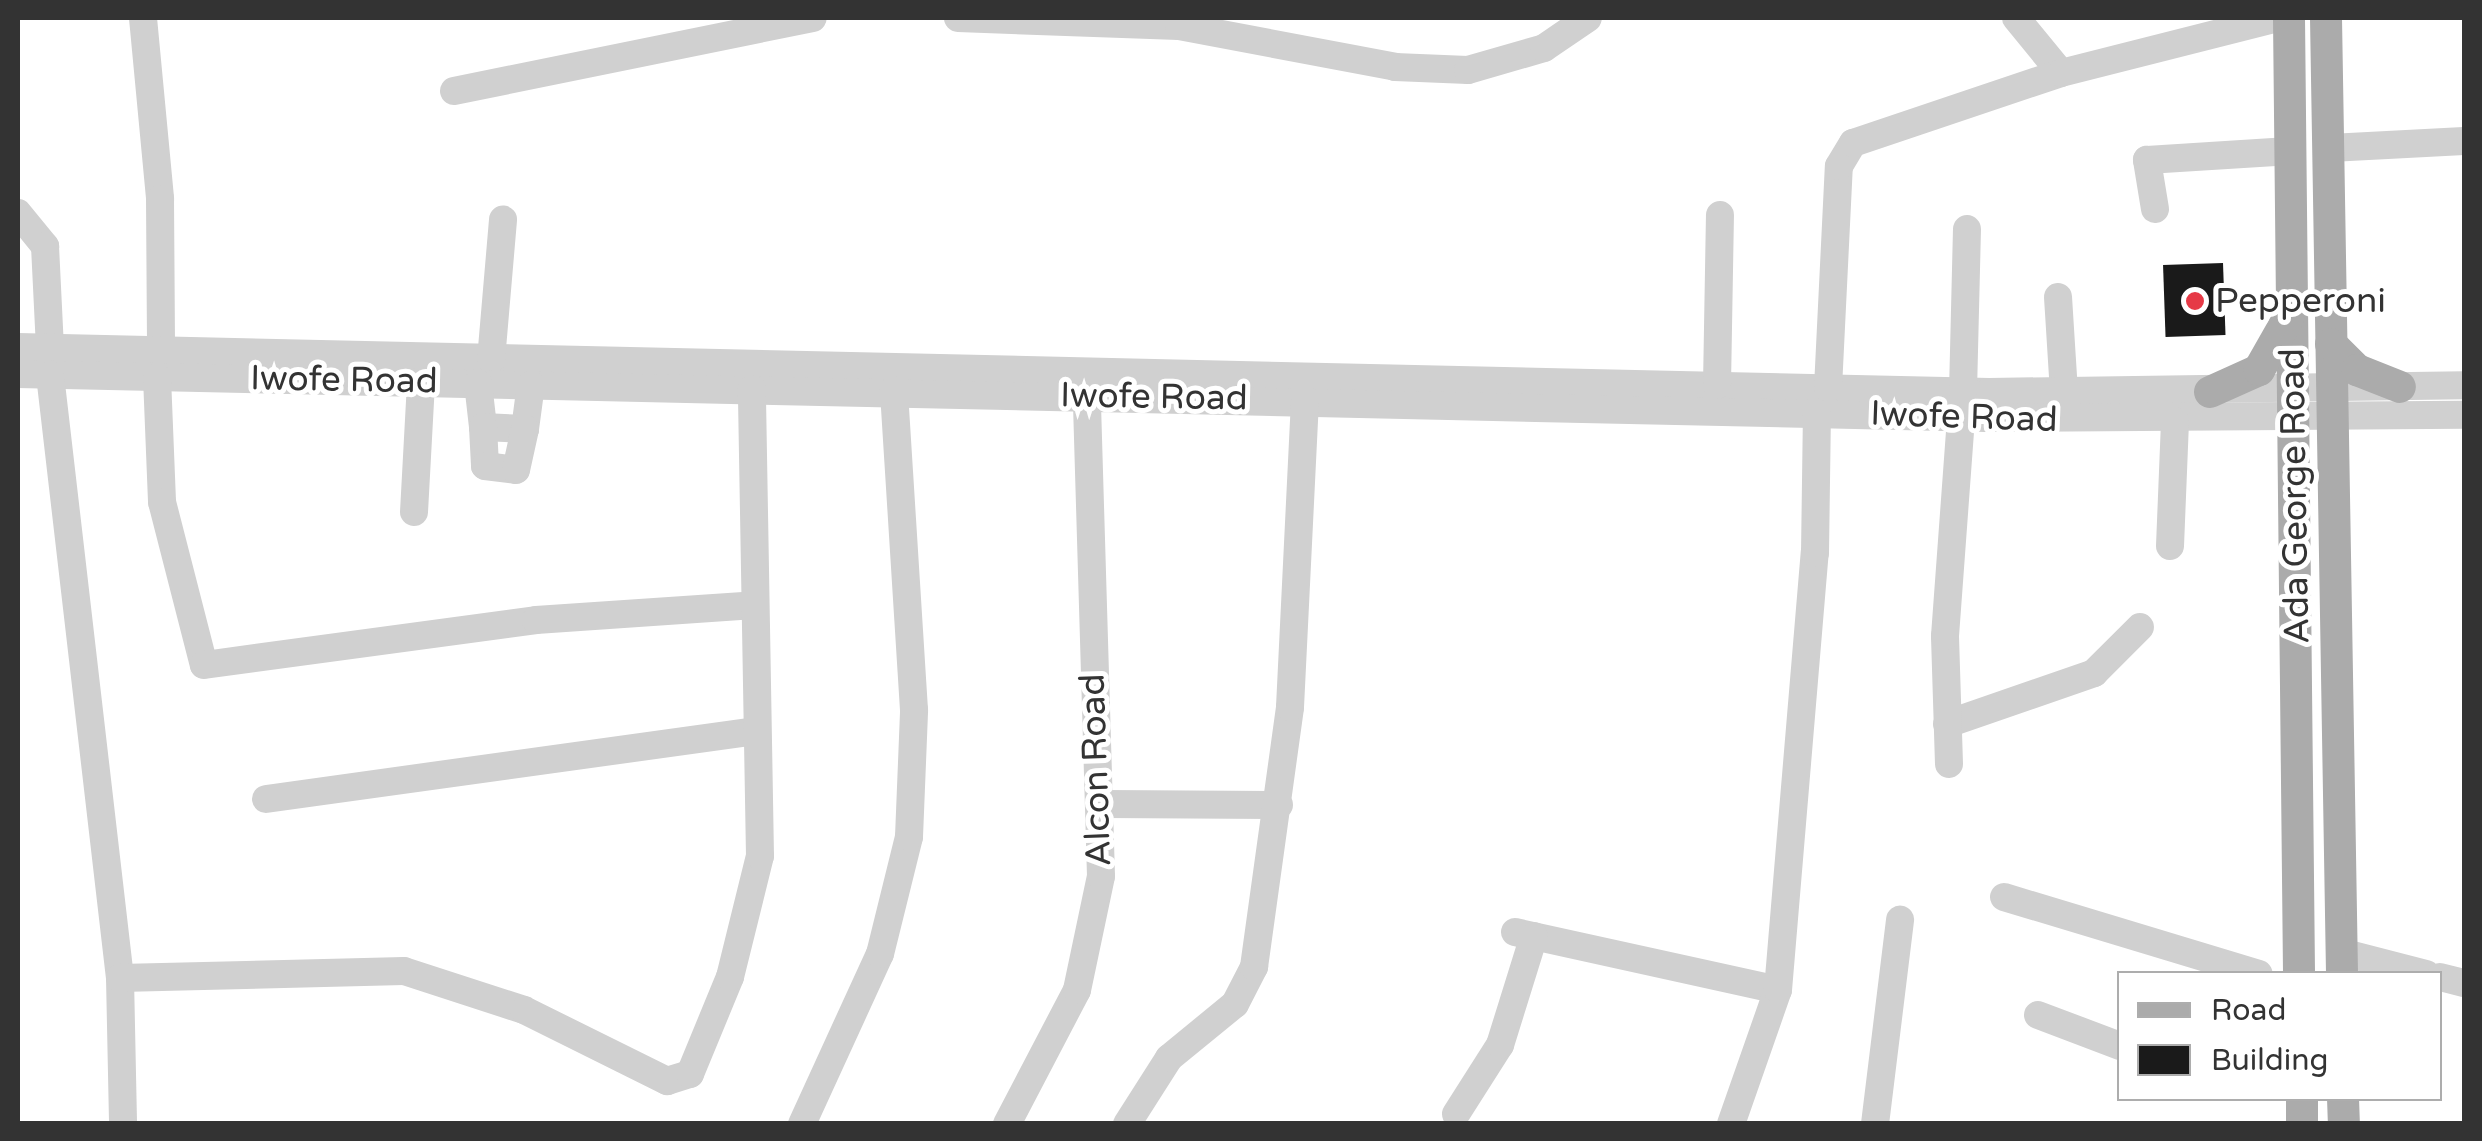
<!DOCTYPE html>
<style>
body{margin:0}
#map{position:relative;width:2482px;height:1141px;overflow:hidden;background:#fff;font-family:"Varela Round",sans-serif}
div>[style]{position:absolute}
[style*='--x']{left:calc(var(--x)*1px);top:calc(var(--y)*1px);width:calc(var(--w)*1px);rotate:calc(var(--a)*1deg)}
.building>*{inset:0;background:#1a1a1a;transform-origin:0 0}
.minor>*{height:28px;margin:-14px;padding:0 14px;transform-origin:14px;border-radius:14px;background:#d0d0d0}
.major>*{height:32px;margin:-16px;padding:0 16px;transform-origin:16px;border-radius:16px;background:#ababab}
.dots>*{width:28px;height:28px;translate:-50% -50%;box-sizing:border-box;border:5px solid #fff;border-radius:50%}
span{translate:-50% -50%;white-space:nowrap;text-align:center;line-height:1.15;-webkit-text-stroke:10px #fff;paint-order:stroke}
.poi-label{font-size:35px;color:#333}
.left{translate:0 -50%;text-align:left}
.street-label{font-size:35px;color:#333}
.frame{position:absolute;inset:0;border:20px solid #333;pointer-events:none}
.legend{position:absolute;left:2117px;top:971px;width:325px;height:130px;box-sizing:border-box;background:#fff;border:2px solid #adadad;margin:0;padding:12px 18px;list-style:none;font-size:30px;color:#333}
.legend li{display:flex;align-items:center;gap:20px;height:50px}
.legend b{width:50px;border:2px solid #adadad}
</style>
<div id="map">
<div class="building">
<i style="left:2223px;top:263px;width:72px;height:60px;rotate:88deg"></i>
</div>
<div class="minor">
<i style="--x:143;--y:18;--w:182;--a:84.6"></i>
<i style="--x:160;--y:199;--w:151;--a:89.6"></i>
<i style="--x:958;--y:18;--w:221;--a:2.1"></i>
<i style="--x:1179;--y:26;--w:220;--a:10.7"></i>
<i style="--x:1395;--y:67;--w:73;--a:2.4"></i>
<i style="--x:1468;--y:70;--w:79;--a:-16.1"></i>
<i style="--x:1544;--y:48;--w:53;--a:-34.3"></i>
<i style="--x:2016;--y:18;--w:71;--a:50.7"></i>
<i style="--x:454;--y:91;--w:366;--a:-11.5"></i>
<i style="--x:2330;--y:148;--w:134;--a:-3"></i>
<i style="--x:2155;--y:209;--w:50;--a:-99.3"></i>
<i style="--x:2147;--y:160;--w:143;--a:-3.6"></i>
<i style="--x:18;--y:213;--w:43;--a:50.7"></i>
<i style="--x:45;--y:246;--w:102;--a:87.2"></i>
<i style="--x:2058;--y:297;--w:96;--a:86.4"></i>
<i style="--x:18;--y:347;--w:1972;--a:1.31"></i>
<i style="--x:1989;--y:392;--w:475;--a:-0.8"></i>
<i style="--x:491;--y:360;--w:141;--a:-85.1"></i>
<i style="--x:18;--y:374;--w:1969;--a:1.28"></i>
<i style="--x:1987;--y:418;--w:477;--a:-0.4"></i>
<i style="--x:50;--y:375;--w:607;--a:83.38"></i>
<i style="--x:120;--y:978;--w:146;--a:88.8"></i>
<i style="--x:157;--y:377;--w:125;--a:87.7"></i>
<i style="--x:162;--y:502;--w:168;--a:75.6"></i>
<i style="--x:204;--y:665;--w:335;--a:-7.7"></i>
<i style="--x:536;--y:620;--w:219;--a:-3.9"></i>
<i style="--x:478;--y:383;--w:44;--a:83.5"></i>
<i style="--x:483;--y:427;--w:42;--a:2.7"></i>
<i style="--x:525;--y:429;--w:45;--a:-82.4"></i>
<i style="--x:1717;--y:385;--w:170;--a:-89"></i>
<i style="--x:1828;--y:388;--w:222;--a:-87.2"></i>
<i style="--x:1839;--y:166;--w:27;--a:-59"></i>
<i style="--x:1853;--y:143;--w:219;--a:-18.6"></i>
<i style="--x:2061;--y:73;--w:224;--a:-14.2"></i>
<i style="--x:1963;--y:392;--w:163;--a:-88.6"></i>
<i style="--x:483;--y:427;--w:39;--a:87"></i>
<i style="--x:485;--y:466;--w:31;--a:7"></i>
<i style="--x:516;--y:470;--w:42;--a:-77.6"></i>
<i style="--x:414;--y:512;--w:131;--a:-86.9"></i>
<i style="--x:2170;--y:546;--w:125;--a:-87.7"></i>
<i style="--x:1947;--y:724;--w:156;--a:-19.1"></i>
<i style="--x:2094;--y:673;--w:65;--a:-45"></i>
<i style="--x:1949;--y:764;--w:128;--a:-91.8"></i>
<i style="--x:1945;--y:636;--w:220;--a:-85.8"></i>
<i style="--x:266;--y:799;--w:494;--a:-7.9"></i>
<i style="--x:1104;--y:804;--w:175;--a:0.3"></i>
<i style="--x:2004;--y:897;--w:266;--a:16.8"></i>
<i style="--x:1515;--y:932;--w:269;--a:12.4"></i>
<i style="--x:2341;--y:952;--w:88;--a:14.5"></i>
<i style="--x:2440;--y:977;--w:25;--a:14"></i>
<i style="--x:120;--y:978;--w:284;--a:-1.4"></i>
<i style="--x:404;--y:971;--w:126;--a:18"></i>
<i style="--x:524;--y:1010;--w:160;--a:26.4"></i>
<i style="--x:667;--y:1081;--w:24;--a:-17"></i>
<i style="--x:690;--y:1074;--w:105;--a:-67.6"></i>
<i style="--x:730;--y:977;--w:125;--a:-76.1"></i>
<i style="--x:760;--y:856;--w:467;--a:-91"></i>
<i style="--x:2038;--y:1015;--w:88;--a:20.7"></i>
<i style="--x:1456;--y:1114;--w:82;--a:-57.5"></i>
<i style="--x:1500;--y:1045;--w:114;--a:-72.7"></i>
<i style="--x:802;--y:1124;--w:187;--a:-65.4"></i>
<i style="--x:880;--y:954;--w:121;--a:-76.1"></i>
<i style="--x:909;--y:837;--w:127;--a:-87.7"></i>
<i style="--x:914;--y:710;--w:321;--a:-93.6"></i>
<i style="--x:1007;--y:1124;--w:151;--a:-62.4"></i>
<i style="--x:1077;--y:990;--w:116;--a:-78.1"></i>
<i style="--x:1101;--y:876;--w:480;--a:-91.7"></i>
<i style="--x:1127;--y:1124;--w:78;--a:-57.5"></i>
<i style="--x:1169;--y:1058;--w:85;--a:-39.3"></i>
<i style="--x:1235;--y:1004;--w:42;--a:-62.8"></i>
<i style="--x:1254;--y:967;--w:262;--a:-82.1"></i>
<i style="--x:1290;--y:707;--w:307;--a:-87.2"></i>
<i style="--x:1731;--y:1124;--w:142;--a:-70.7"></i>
<i style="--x:1778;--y:990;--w:439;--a:-85.2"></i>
<i style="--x:1815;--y:553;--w:140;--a:-89.2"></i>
<i style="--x:1875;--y:1124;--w:206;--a:-83"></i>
</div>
<div class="major">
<i style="--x:2289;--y:18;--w:956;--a:89.4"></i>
<i style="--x:2326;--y:18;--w:956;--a:89.04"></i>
<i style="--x:2331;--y:344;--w:37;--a:45"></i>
<i style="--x:2357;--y:370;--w:46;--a:21.6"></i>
<i style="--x:2210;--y:392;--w:54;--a:-24.2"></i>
<i style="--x:2259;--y:370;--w:59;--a:-60.4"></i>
<i style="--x:2302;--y:1098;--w:26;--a:90"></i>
<i style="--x:2343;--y:1098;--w:26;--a:88"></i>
</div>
<div class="dots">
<i style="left:2195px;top:301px;background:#e63946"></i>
</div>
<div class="poi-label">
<span class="left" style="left:2215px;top:301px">Pepperoni</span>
</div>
<div class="street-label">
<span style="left:344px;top:380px;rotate:1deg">Iwofe Road</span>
<span style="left:1154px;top:397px;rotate:1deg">Iwofe Road</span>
<span style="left:1964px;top:417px;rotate:2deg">Iwofe Road</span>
<span style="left:2295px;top:496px;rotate:-91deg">Ada George Road</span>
<span style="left:1096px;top:770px;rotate:-92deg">Alcon Road</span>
</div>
<div class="frame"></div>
<ul class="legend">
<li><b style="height:12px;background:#ababab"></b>Road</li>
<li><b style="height:28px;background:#1a1a1a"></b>Building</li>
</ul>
</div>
